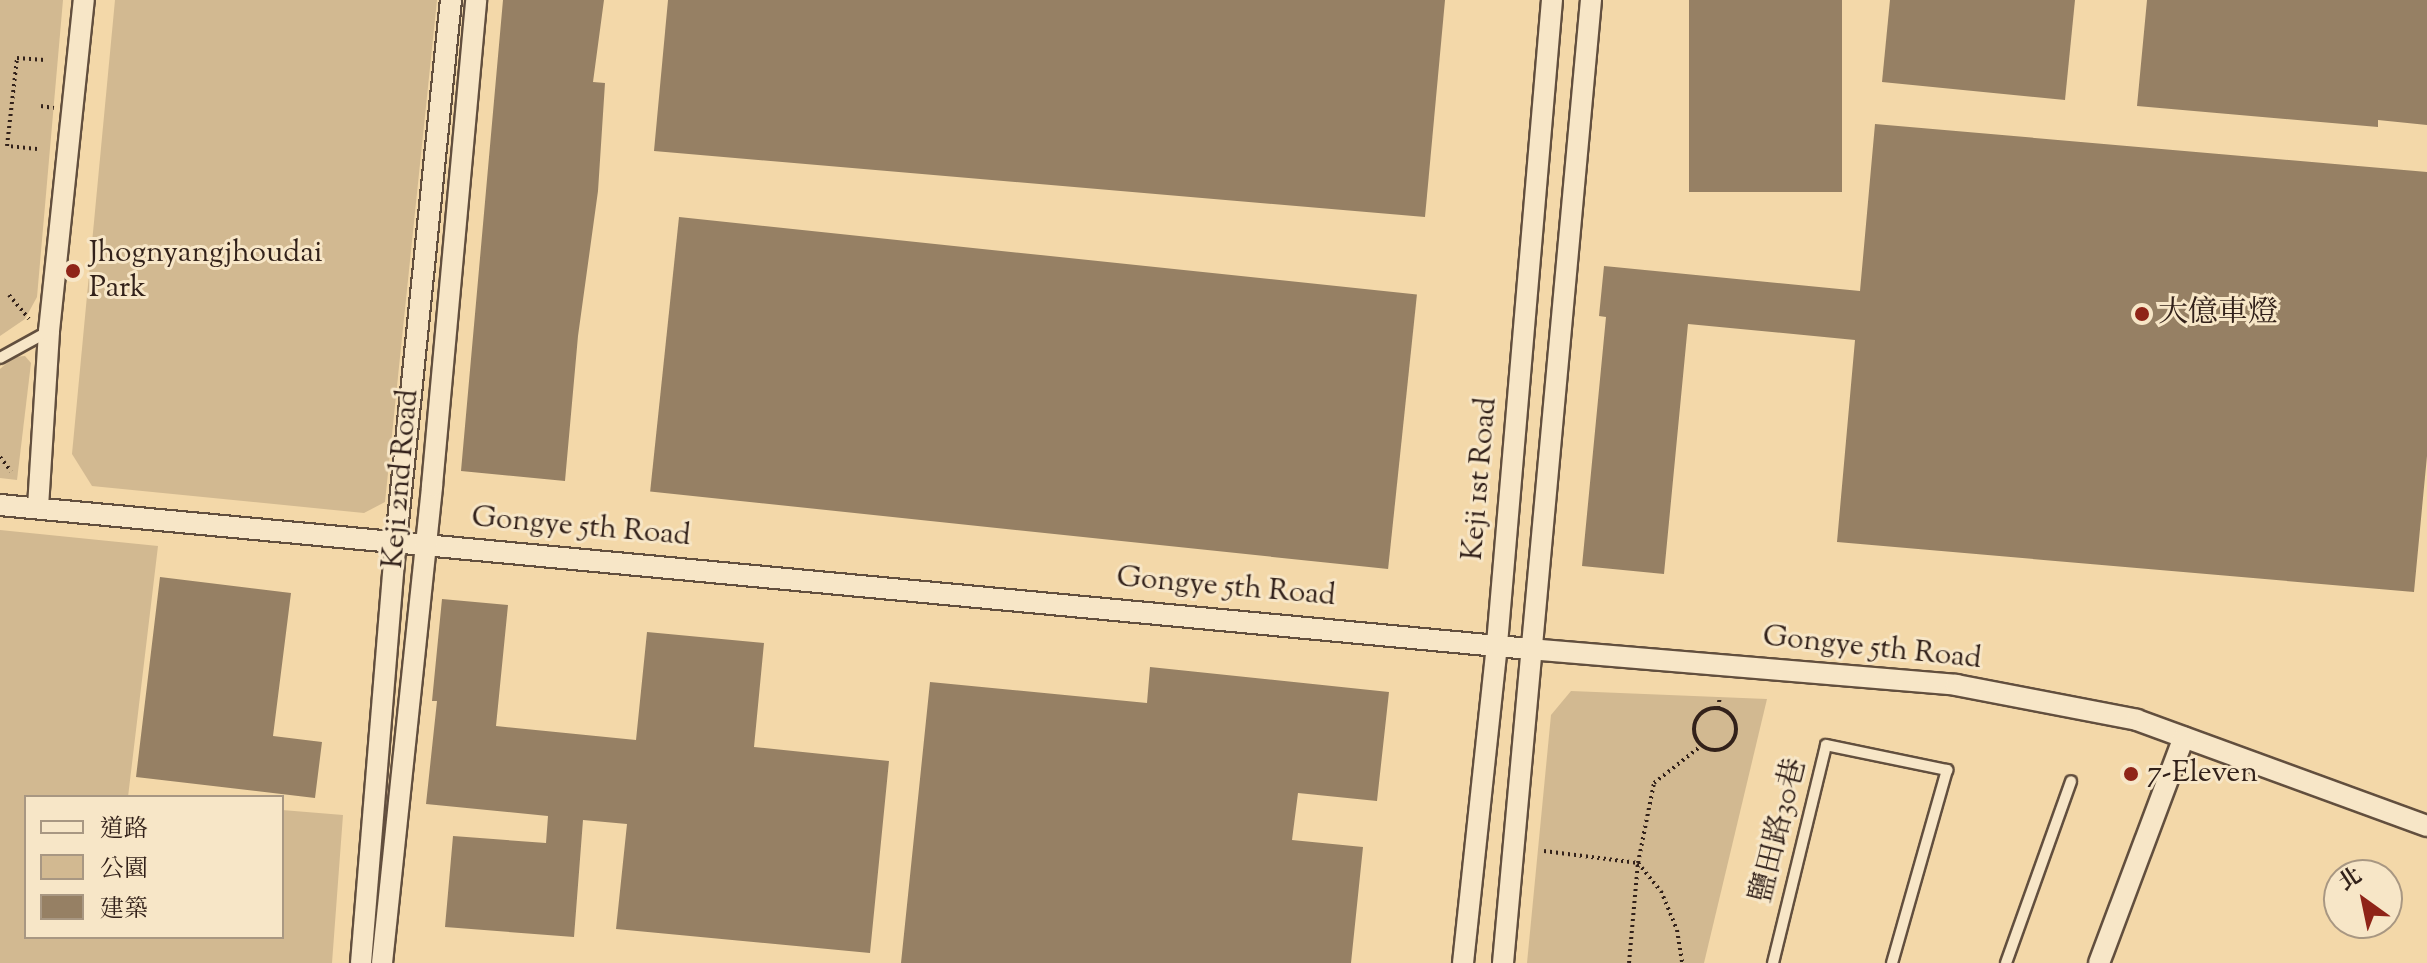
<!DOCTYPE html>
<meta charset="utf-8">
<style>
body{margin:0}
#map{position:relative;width:2427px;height:963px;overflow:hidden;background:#f3d8a9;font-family:"Sorts Mill Goudy","Noto Serif TC",serif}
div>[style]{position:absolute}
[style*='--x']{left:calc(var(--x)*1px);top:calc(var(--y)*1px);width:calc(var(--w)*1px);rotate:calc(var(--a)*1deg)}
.green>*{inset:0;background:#d2b991}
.building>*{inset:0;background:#968064;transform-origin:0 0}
.path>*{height:4px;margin-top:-2px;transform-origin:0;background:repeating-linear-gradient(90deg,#32211a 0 2px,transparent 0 6px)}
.path>.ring{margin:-2px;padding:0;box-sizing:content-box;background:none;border:4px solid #32211a;border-radius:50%}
.roads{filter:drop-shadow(2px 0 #624f3e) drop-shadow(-2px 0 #624f3e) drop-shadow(0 2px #624f3e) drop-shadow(0 -2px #624f3e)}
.service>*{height:10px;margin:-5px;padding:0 5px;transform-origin:5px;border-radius:5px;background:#f7e6c7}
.minor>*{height:20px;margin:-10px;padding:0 10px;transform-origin:10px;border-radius:10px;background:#f7e6c7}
.dots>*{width:22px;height:22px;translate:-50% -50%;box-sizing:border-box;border:4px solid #f7e6c7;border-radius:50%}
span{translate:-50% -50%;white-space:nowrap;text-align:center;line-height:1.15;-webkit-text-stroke:6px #f7e6c7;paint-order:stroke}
.poi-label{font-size:30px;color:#32211a}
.left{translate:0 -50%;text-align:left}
.street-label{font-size:30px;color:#32211a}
.legend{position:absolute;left:24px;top:795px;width:260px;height:144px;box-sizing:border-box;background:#f7e6c7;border:2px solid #a89782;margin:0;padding:10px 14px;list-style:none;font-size:24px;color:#32211a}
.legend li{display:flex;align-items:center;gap:16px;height:40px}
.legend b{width:40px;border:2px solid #a89782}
.north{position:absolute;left:2323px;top:859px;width:80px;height:80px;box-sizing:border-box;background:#f7e6c7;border:2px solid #a89782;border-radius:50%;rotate:327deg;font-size:22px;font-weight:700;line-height:32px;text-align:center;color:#32211a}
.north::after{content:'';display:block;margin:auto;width:28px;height:36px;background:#8f2418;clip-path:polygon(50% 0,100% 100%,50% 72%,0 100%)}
</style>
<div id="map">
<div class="green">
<i style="clip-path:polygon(0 0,63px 0,37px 297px,25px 319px,0 336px)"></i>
<i style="clip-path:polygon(115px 0,437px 0,385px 502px,364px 513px,92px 486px,72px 454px)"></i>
<i style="clip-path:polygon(25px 356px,31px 363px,17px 480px,0 478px,0 369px,14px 357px)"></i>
<i style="clip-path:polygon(0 530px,158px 546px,128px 797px,26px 797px,26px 937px,282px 937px,282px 810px,343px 815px,332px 963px,0 963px)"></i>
<i style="clip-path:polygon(1571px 691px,1767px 699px,1704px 963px,1527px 963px,1551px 715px)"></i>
</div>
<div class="building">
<i style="clip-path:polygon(503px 0,604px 0,593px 82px,605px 83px,598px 191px,578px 336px,565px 481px,461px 471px)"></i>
<i style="clip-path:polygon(668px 0,1445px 0,1425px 217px,654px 151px)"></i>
<i style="left:1689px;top:0;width:153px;height:192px"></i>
<i style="clip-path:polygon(1890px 0,2075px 0,2065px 100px,1882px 82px)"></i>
<i style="clip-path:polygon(2147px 0,2427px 0,2427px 125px,2378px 120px,2378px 127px,2137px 106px)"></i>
<i style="clip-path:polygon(1875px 124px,2427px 172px,2427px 456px,2414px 592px,1837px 542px,1855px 340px,1688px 324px,1664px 574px,1582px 566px,1606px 317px,1599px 316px,1604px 266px,1860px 291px)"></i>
<i style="left:679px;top:217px;width:742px;height:276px;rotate:6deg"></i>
<i style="clip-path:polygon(160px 577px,291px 593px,273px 736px,322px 742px,315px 798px,136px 777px)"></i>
<i style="clip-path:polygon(442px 599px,508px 605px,496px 726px,636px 740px,647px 632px,764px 643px,754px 747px,889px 761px,870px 953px,616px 929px,627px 824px,583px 820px,574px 937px,445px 927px,453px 836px,546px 843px,548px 816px,426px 804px,437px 701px,432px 701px)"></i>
<i style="clip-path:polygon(1150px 667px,1389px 692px,1377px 801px,1298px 793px,1292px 840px,1363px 847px,1351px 963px,901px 963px,930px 682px,1147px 703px)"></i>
</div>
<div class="path">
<i style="--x:41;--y:106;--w:13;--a:9"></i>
<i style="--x:37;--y:149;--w:30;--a:-174"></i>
<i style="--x:7;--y:146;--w:89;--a:-83.5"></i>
<i style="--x:17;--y:58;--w:28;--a:4"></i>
<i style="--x:9;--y:295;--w:31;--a:50"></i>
<i style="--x:0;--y:457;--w:18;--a:52"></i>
<i class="ring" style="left:1694px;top:708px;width:38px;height:38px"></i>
<i style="--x:1718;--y:708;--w:11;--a:-80"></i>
<i style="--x:1544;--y:851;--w:95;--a:7.3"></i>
<i style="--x:1638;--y:863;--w:36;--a:51"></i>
<i style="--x:1661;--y:891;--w:42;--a:67.7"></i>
<i style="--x:1677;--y:930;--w:33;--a:81"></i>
<i style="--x:1629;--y:963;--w:100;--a:-84.9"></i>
<i style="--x:1638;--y:863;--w:82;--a:-78.7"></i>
<i style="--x:1654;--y:783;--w:60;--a:-38.2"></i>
</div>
<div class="roads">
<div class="service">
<i style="--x:0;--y:358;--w:56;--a:-28.9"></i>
<i style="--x:1773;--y:963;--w:224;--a:-76.3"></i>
<i style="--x:1826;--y:745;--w:124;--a:11.7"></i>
<i style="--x:1947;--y:770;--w:201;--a:105.9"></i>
<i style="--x:2006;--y:963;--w:193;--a:-70.3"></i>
</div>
<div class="minor">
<i style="--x:0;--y:505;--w:1537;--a:5.38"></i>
<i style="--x:1530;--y:649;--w:428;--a:4.8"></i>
<i style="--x:1956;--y:685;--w:184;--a:10.9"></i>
<i style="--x:2137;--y:720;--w:309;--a:20.1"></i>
<i style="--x:38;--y:507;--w:176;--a:-86.4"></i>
<i style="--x:49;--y:331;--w:333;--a:-84"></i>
<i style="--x:361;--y:963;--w:423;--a:-85.3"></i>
<i style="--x:396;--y:541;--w:544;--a:-84.2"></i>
<i style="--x:382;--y:963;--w:480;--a:-84"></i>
<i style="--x:432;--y:486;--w:488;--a:-84.8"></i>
<i style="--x:1463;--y:963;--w:321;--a:-83.9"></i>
<i style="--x:1497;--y:644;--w:646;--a:-85.12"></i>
<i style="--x:1503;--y:963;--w:967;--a:-84.78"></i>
<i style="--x:2099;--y:963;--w:241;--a:-69.4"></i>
</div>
</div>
<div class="dots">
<i style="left:73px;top:271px;background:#8f2418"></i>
<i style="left:2142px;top:314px;background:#8f2418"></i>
<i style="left:2131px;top:774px;background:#8f2418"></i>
</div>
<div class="poi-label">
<span class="left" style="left:89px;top:271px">Jhognyangjhoudai<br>Park</span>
<span class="left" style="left:2158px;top:314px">大億車燈</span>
<span class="left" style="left:2147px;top:774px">7-Eleven</span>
</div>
<div class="street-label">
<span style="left:402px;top:479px;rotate:-85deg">Keji 2nd Road</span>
<span style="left:1481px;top:479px;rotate:-85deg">Keji 1st Road</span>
<span style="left:581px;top:528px;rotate:5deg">Gongye 5th Road</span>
<span style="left:1226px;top:588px;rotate:5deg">Gongye 5th Road</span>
<span style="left:1872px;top:649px;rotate:6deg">Gongye 5th Road</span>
<span style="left:1780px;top:831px;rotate:-76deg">鹽田路30巷</span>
</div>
<ul class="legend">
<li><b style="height:10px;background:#f7e6c7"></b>道路</li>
<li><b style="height:22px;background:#d2b991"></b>公園</li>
<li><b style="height:22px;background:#968064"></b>建築</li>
</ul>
<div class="north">北</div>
</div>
